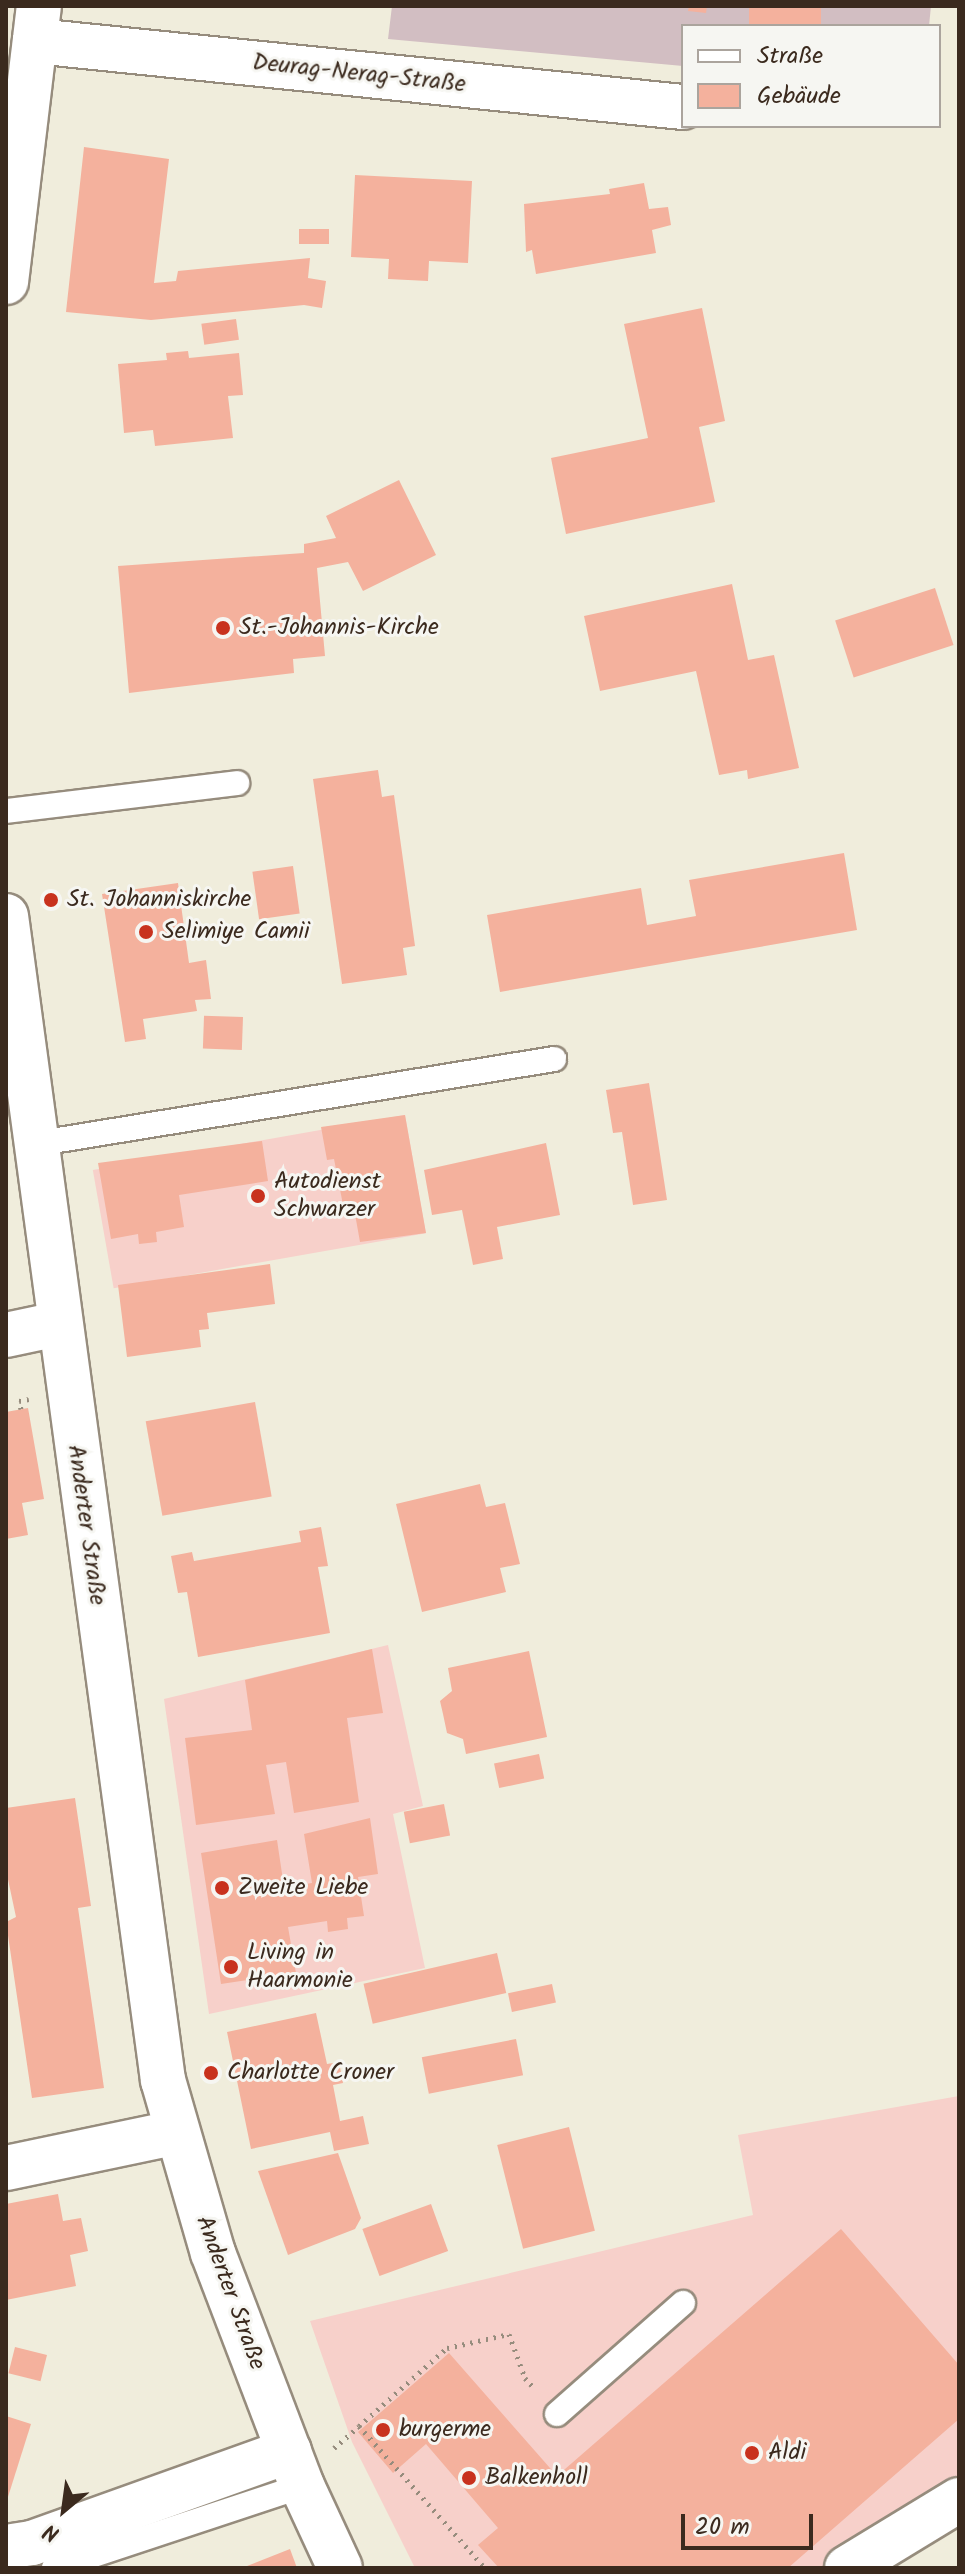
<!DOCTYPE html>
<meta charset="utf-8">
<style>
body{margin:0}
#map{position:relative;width:965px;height:2574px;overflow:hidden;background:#f0eddc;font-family:Kalam,sans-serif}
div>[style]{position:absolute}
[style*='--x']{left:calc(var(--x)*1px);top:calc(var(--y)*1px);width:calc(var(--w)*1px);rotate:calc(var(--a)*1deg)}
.built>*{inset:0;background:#f7d0ca;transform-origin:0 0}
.industrial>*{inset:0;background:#d2bec2}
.building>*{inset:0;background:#f4b19d;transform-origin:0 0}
.path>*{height:5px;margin-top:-2.5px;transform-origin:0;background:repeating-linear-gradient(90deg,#968c7d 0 2px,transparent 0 8px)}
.roads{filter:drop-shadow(2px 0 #968c7d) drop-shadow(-2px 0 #968c7d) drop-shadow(0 2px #968c7d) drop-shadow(0 -2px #968c7d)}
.lane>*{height:24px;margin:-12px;padding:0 12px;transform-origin:12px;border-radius:12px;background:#fff}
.street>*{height:44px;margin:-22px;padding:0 22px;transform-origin:22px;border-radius:22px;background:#fff}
.secondary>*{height:44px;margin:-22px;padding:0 22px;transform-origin:22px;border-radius:22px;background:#fff}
.dots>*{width:22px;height:22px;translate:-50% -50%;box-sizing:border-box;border:4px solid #f6f6f2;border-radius:50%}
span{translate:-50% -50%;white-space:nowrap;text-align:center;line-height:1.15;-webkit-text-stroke:6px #f6f6f2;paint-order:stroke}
.street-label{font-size:24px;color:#3b2a1e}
.poi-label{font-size:24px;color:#3b2a1e}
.left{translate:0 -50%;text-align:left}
.frame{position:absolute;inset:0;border:8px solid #3b2a1e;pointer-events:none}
.legend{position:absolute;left:681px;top:24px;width:260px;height:104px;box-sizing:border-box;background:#f6f6f2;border:2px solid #aba49d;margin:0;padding:10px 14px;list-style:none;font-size:24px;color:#3b2a1e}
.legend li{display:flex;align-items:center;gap:16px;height:40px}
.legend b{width:40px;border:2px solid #aba49d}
.north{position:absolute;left:24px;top:2470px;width:80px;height:80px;-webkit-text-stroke:6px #f6f6f2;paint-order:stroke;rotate:209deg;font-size:22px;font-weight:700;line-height:32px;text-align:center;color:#3b2a1e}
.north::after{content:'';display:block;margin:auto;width:28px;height:36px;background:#3b2a1e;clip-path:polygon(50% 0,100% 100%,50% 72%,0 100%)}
.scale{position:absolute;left:681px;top:2514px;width:132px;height:36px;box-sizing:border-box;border:4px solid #3b2a1e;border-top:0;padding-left:10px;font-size:24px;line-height:28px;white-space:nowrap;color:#3b2a1e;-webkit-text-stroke:6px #f6f6f2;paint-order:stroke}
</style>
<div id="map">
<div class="built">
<i style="left:405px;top:1115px;width:120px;height:317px;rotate:80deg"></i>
<i style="clip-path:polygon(388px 1645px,423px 1806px,393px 1814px,425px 1968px,209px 2014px,164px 1699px)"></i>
<i style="clip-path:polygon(959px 2096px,959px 2482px,821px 2568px,415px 2568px,352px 2442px,310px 2321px,753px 2215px,738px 2135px)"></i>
</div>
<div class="industrial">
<i style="clip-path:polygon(392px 6px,931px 6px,929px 26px,683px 26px,683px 66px,388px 39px)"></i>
</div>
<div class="building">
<i style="clip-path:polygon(689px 6px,707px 6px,706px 13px,688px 11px)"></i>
<i style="left:749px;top:6px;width:72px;height:20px"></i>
<i style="clip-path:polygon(84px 147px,169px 159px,154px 283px,176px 281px,178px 271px,310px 258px,308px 278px,326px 281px,322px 308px,304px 305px,151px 320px,66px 312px)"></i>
<i style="clip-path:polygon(355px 175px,472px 181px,468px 263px,429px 261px,428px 281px,388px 279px,389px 259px,351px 257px)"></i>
<i style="clip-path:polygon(644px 183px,649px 209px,668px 207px,671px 225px,652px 230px,656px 253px,536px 274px,532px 250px,526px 252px,524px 204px,610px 194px,609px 189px)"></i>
<i style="left:299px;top:229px;width:30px;height:15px"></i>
<i style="clip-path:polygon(702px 308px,725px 421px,699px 427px,715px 502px,566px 534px,551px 458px,648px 438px,624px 324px)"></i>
<i style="left:236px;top:319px;width:21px;height:35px;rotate:82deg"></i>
<i style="clip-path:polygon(188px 351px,189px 358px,239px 353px,243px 395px,228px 396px,233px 438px,155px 446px,153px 430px,124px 433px,118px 364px,167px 360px,166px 353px)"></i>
<i style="clip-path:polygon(399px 480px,436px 555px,363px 591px,348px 562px,317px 568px,325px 656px,293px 659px,294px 673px,129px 693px,118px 566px,304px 553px,304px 544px,336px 538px,326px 516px)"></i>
<i style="clip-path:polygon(732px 584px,748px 660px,774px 655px,799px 768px,748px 779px,747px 770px,719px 775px,696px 671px,600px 691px,584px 616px)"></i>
<i style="left:935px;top:588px;width:60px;height:105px;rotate:72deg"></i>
<i style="clip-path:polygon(378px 770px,382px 797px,394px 795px,415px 946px,403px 948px,407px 975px,342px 984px,313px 779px)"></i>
<i style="clip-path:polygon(844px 853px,857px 930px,500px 992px,487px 915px,641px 888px,647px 925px,696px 916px,689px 880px)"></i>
<i style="left:293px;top:866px;width:48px;height:41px;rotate:82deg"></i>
<i style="clip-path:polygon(178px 883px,189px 963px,206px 960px,211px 999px,195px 1000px,197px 1011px,143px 1019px,146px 1039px,125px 1042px,102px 894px)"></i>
<i style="left:243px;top:1017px;width:33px;height:39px;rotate:92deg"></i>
<i style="clip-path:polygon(649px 1083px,667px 1200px,633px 1205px,622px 1132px,613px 1133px,606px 1090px)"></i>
<i style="clip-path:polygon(405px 1115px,426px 1233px,360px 1242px,355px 1214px,345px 1215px,334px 1159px,327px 1160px,321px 1127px)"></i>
<i style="clip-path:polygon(262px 1141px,268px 1181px,179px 1195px,184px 1227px,156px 1232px,157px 1242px,139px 1244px,138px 1234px,111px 1239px,98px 1163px)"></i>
<i style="clip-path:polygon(546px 1143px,560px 1215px,497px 1227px,503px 1259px,473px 1265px,462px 1210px,432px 1215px,424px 1170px)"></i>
<i style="clip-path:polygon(270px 1264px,275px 1304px,207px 1313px,209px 1329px,199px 1330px,201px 1347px,127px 1357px,118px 1285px)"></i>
<i style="left:255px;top:1402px;width:96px;height:111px;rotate:80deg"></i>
<i style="clip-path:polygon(28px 1408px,44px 1499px,22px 1503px,28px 1535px,6px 1539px,6px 1412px)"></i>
<i style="clip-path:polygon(480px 1484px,486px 1507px,505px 1503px,520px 1564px,500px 1568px,506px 1592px,422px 1612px,396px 1504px)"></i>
<i style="clip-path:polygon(321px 1527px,328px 1566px,318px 1567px,330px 1633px,198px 1657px,187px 1592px,178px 1593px,171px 1556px,192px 1552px,194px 1561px,301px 1542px,299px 1531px)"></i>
<i style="clip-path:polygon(372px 1649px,383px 1713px,347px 1718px,359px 1802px,294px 1813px,286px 1762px,266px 1765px,275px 1814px,196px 1825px,185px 1738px,252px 1730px,245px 1680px)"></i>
<i style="clip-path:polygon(529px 1651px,547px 1737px,466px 1754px,463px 1739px,447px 1733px,443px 1714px,440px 1701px,452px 1691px,448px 1668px)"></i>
<i style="left:539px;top:1754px;width:25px;height:46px;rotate:78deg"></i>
<i style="clip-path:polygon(75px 1798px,91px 1906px,78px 1908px,104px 2088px,32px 2098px,6px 1922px,16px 1917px,6px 1870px,6px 1808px)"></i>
<i style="left:444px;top:1804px;width:32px;height:41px;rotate:79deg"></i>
<i style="clip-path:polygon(370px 1818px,378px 1874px,358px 1877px,364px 1916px,347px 1918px,348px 1929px,328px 1932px,327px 1921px,288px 1927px,296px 1973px,221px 1984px,201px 1853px,277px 1840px,284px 1887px,312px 1883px,304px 1834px)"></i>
<i style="left:497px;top:1953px;width:41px;height:137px;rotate:77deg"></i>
<i style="left:552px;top:1984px;width:19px;height:45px;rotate:78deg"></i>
<i style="clip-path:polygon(316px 2013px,327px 2064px,339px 2062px,343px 2083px,333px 2085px,340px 2121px,363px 2116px,369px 2144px,334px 2151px,330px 2132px,251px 2149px,227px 2032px)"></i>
<i style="left:516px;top:2039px;width:37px;height:96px;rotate:79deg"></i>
<i style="left:569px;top:2127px;width:107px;height:74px;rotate:76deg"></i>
<i style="clip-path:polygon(338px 2153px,361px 2218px,355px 2229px,288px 2255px,258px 2171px)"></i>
<i style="clip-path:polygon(58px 2194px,63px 2221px,81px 2218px,88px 2251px,70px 2255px,76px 2286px,6px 2300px,6px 2204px)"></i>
<i style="left:431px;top:2204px;width:50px;height:73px;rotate:70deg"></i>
<i style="clip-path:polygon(841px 2229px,959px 2365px,959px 2419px,788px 2568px,499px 2568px,478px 2545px,498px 2528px,426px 2444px,393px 2473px,358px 2432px,449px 2353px,557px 2476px)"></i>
<i style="left:15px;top:2347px;width:33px;height:27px;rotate:14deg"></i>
<i style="clip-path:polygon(6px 2416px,31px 2424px,7px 2500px,6px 2500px)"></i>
<i style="clip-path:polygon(290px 2549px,297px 2568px,242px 2568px)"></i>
</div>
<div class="path">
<i style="--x:21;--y:1409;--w:8;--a:-104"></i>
<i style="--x:19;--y:1401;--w:10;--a:-11"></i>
<i style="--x:359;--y:2426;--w:118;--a:-41.6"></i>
<i style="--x:447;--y:2348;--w:64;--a:-12.7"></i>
<i style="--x:509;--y:2334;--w:47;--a:70"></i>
<i style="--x:525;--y:2378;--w:15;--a:48"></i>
<i style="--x:334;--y:2448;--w:33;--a:-41"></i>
<i style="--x:359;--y:2426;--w:190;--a:48.4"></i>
</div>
<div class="roads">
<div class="lane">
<i style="--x:6;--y:811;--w:233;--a:-6.9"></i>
<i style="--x:34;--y:1144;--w:527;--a:-9.28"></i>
<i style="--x:557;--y:2414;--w:168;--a:-41.4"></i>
<i style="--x:54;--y:2568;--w:261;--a:-18.3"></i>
</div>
<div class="street">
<i style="--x:35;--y:41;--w:651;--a:5.82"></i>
<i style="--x:6;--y:1335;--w:53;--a:-11.9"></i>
<i style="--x:6;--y:2168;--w:172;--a:-11.8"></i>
<i style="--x:6;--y:2547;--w:26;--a:-9"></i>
<i style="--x:32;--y:2543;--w:273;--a:-19.7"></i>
<i style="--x:847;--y:2568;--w:131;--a:-31.3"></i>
</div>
<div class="secondary">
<i style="--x:6;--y:282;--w:278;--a:-83.2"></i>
<i style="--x:6;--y:916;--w:1175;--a:82.32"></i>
<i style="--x:163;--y:2080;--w:180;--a:73.9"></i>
<i style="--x:213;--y:2253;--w:249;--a:69.1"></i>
<i style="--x:302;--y:2486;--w:90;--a:65.1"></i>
</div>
</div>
<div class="dots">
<i style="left:223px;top:628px;background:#c8321e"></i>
<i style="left:51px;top:900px;background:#c8321e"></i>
<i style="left:146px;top:932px;background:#c8321e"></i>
<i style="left:258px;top:1196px;background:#c8321e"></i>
<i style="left:222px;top:1888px;background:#c8321e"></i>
<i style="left:231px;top:1967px;background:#c8321e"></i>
<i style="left:211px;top:2073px;background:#c8321e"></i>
<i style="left:383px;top:2430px;background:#c8321e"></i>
<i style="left:752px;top:2453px;background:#c8321e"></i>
<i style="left:469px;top:2478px;background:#c8321e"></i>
</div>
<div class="street-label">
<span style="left:359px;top:74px;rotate:6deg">Deurag-Nerag-Straße</span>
<span style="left:86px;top:1525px;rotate:82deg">Anderter Straße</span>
<span style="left:230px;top:2293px;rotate:70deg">Anderter Straße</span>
</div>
<div class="poi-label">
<span class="left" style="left:239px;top:628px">St.-Johannis-Kirche</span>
<span class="left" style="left:67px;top:900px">St. Johanniskirche</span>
<span class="left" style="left:162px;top:932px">Selimiye Camii</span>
<span class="left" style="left:274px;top:1196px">Autodienst<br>Schwarzer</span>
<span class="left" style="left:238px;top:1888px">Zweite Liebe</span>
<span class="left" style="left:247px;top:1967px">Living in<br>Haarmonie</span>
<span class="left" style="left:227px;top:2073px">Charlotte Croner</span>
<span class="left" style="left:399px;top:2430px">burgerme</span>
<span class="left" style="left:768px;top:2453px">Aldi</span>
<span class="left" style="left:485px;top:2478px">Balkenholl</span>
</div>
<div class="frame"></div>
<ul class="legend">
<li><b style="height:10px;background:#fff"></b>Straße</li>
<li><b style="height:22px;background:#f4b19d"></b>Gebäude</li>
</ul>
<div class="north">N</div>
<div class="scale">20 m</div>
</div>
